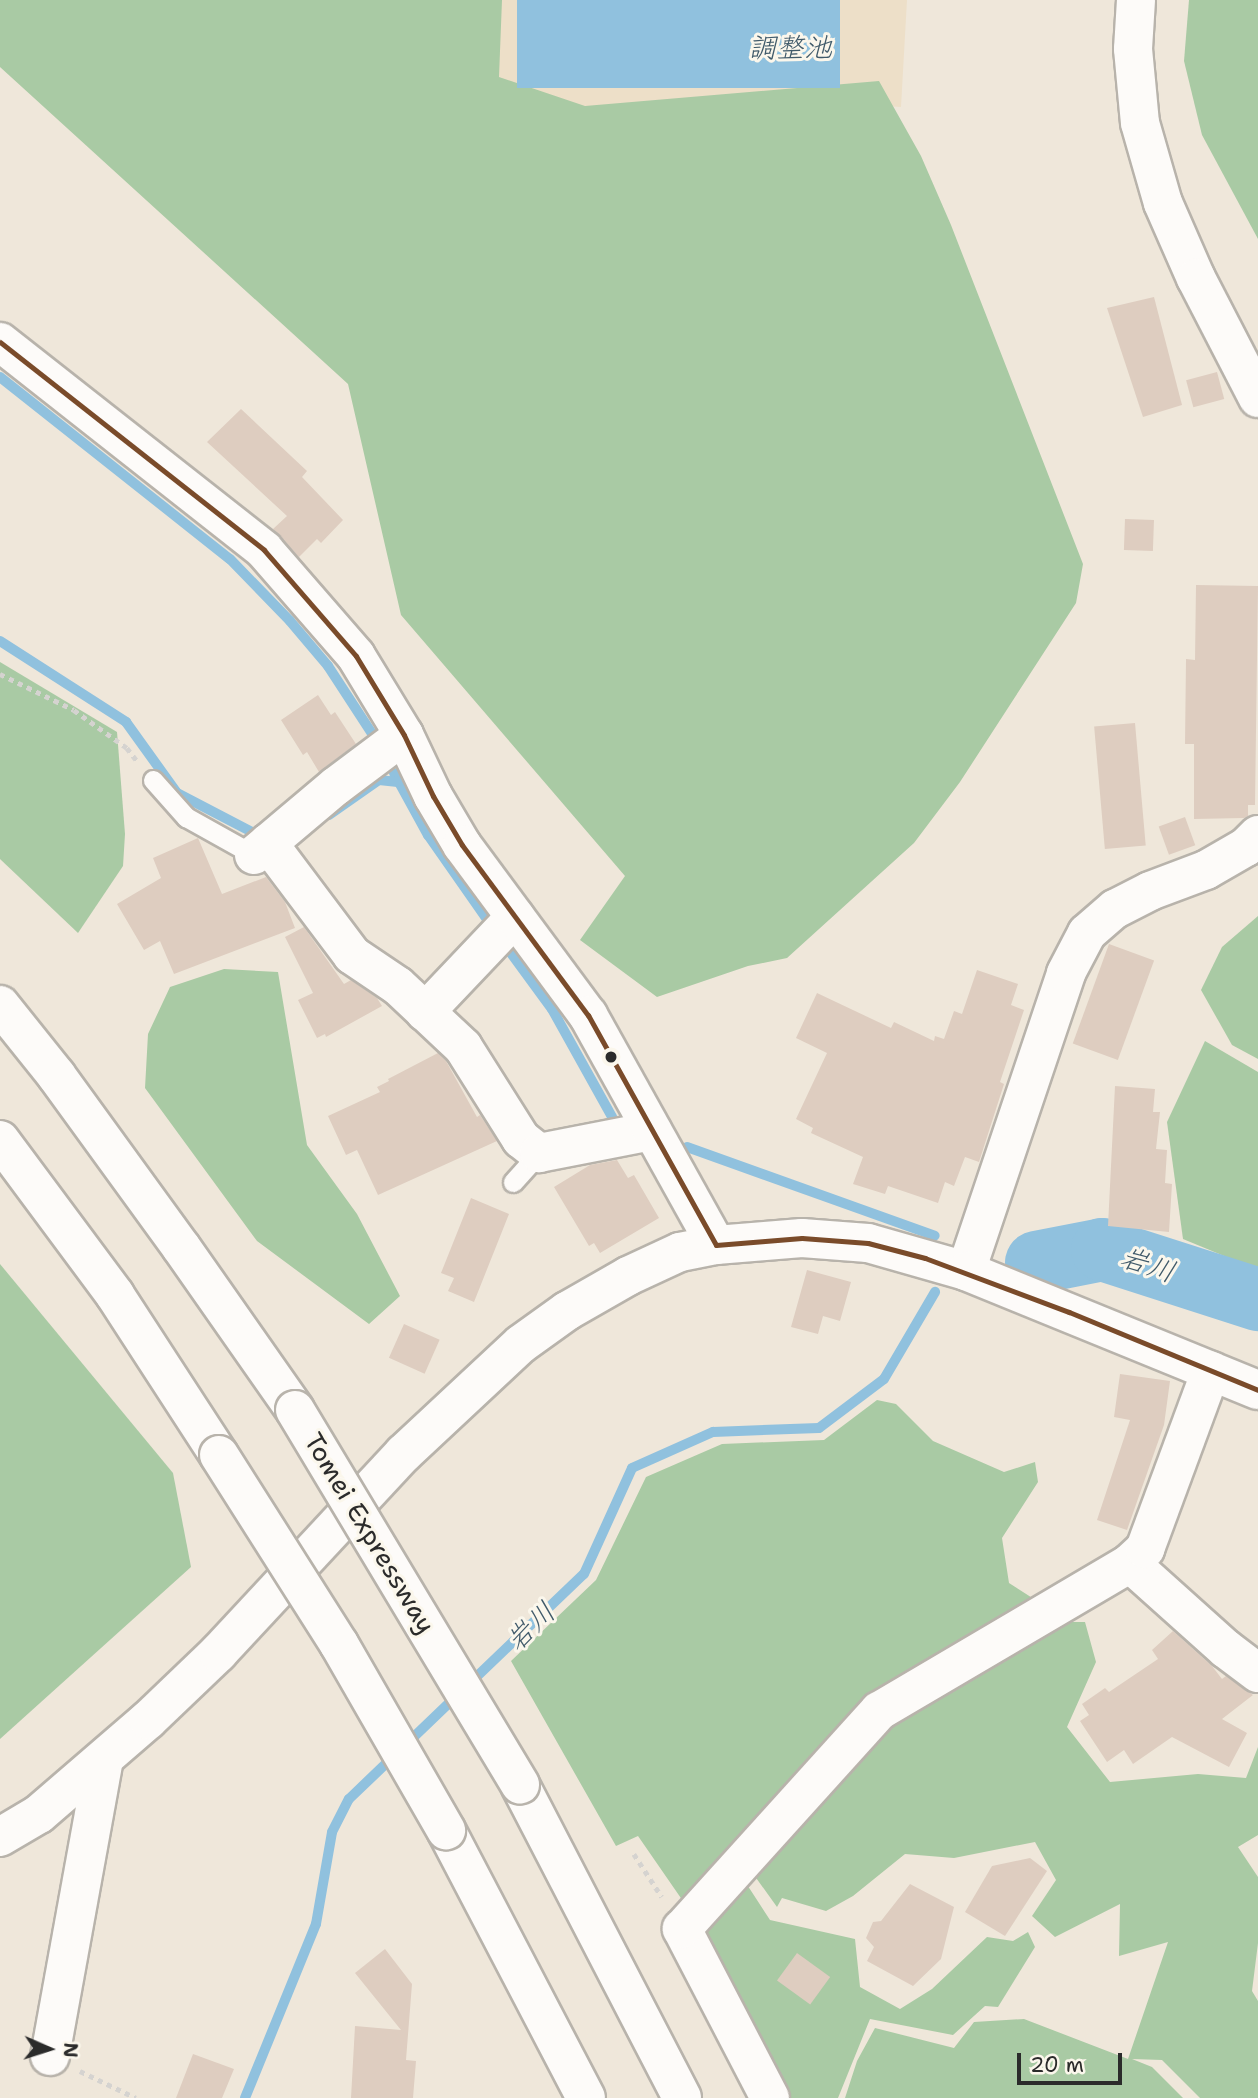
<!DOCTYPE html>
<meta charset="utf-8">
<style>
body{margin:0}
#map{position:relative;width:1258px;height:2098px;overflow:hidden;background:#efe7da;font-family:"Shantell Sans","Klee One",sans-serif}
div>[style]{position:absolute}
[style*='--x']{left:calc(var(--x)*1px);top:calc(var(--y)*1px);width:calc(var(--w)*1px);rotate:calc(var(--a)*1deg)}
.built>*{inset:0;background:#eddfc8}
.forest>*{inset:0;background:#a9caa4}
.water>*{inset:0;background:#90c1de;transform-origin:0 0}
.stream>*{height:10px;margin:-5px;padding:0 5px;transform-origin:5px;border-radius:5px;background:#90c1de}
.river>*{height:63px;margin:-31.5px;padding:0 31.5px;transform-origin:31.5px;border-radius:31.5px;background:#90c1de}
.building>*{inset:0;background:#decdc0;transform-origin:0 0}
.path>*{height:4.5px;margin-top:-2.25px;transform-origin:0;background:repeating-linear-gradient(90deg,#d5d3d0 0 5px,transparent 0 10px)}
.roads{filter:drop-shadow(2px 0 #b8b3ab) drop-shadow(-2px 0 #b8b3ab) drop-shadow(0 2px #b8b3ab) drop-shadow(0 -2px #b8b3ab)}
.lane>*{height:19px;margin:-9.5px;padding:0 9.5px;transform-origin:9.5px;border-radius:9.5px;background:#fdfbf9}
.street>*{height:38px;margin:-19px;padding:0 19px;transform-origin:19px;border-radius:19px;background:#fdfbf9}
.secondary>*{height:38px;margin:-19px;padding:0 19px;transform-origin:19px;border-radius:19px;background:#fdfbf9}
.highway>*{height:38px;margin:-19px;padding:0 19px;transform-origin:19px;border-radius:19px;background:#fdfbf9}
.bridges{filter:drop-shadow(2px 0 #b8b3ab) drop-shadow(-2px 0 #b8b3ab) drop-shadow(0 2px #b8b3ab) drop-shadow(0 -2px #b8b3ab)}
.highway-bridge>*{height:38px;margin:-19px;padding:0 19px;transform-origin:19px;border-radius:19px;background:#fdfbf9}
.bus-1>*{height:5px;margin:-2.5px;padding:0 2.5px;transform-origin:2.5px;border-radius:2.5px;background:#7a4b2a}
.dots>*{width:19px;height:19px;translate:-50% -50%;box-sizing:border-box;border:4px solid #fbf7ec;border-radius:50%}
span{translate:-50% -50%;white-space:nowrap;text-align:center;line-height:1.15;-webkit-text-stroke:6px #fbf7ec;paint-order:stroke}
.street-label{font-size:26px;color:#2b2b2b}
.water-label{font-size:28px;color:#405a6a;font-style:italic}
.north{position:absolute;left:14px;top:2014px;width:70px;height:70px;-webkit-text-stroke:5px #fbf7ec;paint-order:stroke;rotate:93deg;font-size:19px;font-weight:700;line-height:28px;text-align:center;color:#2b2b2b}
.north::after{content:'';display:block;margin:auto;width:24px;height:32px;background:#2b2b2b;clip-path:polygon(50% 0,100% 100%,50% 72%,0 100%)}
.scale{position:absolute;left:1017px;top:2053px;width:105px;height:32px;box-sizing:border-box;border:4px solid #2b2b2b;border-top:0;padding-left:9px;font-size:21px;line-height:24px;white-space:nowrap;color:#2b2b2b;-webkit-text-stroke:5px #fbf7ec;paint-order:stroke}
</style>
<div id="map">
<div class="built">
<i style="clip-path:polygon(479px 0,907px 0,901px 107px,791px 100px,477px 111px)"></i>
</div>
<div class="forest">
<i style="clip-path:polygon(0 0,502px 0,499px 77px,585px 106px,879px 81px,921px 156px,951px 225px,1083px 564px,1076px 603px,960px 782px,914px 843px,787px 958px,748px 966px,657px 997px,580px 940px,625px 876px,401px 615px,348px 384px,0 67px)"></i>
<i style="clip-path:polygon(1189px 0,1258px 0,1258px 239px,1202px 135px,1184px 61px)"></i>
<i style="clip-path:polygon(0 662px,117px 732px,125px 834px,123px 866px,78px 933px,0 859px)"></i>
<i style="clip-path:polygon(1258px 916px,1258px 1059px,1232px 1045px,1201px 990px,1222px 947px)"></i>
<i style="clip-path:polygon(224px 969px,278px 972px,307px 1145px,357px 1214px,400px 1296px,369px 1324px,257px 1241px,145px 1088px,148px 1034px,170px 987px)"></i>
<i style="clip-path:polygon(1205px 1041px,1258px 1072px,1258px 1270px,1183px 1239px,1167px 1122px)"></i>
<i style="clip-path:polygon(0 1264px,173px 1473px,191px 1567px,0 1739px)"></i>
<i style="clip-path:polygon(877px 1400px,896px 1404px,933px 1441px,1004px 1472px,1035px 1462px,1038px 1482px,1002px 1538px,1009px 1583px,1037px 1601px,886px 1687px,685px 1904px,638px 1836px,616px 1846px,511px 1661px,596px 1580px,646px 1477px,722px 1444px,824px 1440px)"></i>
<i style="clip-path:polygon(1061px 1622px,1085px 1622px,1096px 1662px,1067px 1727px,1110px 1782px,1198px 1774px,1246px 1778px,1258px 1747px,1258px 1835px,1238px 1847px,1258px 1877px,1258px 1943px,1252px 1991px,1258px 2001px,1258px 2098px,1200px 2098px,1162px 2060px,1132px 2059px,1152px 2067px,1183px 2098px,845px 2098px,857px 2061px,875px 2028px,954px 2048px,974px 2022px,1024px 2019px,1128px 2059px,1168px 1942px,1119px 1956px,1120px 1904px,1055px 1937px,1032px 1916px,1056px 1880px,1035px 1842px,954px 1858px,905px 1854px,853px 1896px,826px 1911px,782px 1898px,777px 1907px,749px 1868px,888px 1719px)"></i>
<i style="clip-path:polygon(744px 1880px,770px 1920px,855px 1939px,860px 1987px,900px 2009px,932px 1989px,987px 1937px,1013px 1941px,1028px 1932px,1035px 1947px,998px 2007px,985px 2006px,953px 2035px,870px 2019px,838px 2098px,791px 2098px,704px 1928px)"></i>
</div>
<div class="water">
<i style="left:517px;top:0;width:323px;height:88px"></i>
</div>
<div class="stream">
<i style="--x:0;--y:377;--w:293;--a:38.4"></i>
<i style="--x:230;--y:559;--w:86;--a:45.9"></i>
<i style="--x:290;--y:621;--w:59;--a:49.8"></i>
<i style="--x:328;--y:666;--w:82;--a:56.9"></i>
<i style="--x:0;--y:641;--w:150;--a:32.7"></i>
<i style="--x:126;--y:722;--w:87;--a:54.3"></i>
<i style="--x:177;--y:793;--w:87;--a:27.5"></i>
<i style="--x:394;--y:773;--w:71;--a:61.3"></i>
<i style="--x:428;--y:835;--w:106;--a:55"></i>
<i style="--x:329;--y:815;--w:61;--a:-35"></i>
<i style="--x:379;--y:780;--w:19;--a:6"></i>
<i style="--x:505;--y:945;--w:79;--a:53.7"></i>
<i style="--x:552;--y:1009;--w:124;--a:60.9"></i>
<i style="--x:687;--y:1147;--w:263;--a:19.7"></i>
<i style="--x:245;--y:2098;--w:188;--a:-67.8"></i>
<i style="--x:316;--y:1924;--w:93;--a:-80.1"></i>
<i style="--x:332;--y:1832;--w:37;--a:-63"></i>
<i style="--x:349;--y:1799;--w:325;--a:-43.8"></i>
<i style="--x:584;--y:1574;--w:116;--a:-65.6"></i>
<i style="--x:632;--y:1468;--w:89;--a:-24"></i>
<i style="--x:713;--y:1432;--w:106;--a:-2.2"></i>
<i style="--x:819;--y:1428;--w:81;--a:-37"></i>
<i style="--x:884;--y:1379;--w:101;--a:-59.6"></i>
</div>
<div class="river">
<i style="--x:1036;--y:1262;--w:67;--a:-11.1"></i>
<i style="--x:1102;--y:1249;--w:164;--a:17.8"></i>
</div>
<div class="building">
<i style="clip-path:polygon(1154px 297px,1182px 405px,1143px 417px,1107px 308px)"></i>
<i style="left:1217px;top:372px;width:28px;height:32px;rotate:75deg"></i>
<i style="clip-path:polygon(241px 409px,307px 471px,302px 477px,343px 520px,321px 543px,317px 539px,299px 557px,273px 529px,287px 516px,207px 442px)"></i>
<i style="left:1125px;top:519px;width:29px;height:31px;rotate:2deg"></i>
<i style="clip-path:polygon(1196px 585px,1258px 586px,1255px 805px,1248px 805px,1248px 816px,1244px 818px,1194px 819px,1194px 744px,1185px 744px,1186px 659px,1195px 660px)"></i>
<i style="clip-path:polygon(318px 695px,331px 715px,335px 712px,356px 744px,319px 772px,307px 752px,303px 755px,281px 720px)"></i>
<i style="left:1135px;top:723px;width:123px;height:41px;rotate:85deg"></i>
<i style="left:1185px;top:817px;width:30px;height:28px;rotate:70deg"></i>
<i style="clip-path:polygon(198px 838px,222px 894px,266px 877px,285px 902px,295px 928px,174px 974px,160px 941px,144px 950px,117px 904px,161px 878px,153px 858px)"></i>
<i style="clip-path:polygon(304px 927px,344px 984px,351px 980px,377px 998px,382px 1006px,326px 1037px,325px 1034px,317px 1038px,298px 1000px,313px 993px,285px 937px)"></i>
<i style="left:1109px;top:944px;width:48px;height:106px;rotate:20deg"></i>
<i style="clip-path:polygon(977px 970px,1018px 984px,1011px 1005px,1024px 1010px,1000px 1082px,1004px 1084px,979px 1162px,965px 1157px,954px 1186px,945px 1182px,938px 1203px,888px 1186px,885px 1194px,853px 1184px,863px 1157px,811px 1133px,813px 1128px,796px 1119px,827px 1053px,796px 1038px,817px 993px,891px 1028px,894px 1022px,934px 1041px,935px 1036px,944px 1039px,954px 1011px,962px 1014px)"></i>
<i style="clip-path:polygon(438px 1053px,446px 1061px,477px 1117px,480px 1115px,497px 1141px,378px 1195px,357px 1150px,346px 1155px,328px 1116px,380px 1092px,377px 1087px,389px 1081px,388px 1079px)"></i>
<i style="clip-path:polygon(1115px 1086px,1155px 1089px,1153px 1112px,1160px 1112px,1156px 1149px,1167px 1150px,1165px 1183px,1172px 1184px,1169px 1232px,1108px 1226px)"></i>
<i style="clip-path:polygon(617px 1160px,628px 1178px,634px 1175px,659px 1218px,600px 1253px,594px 1243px,589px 1246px,554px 1187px,590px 1165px)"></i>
<i style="clip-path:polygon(471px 1198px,509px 1214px,474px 1302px,448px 1291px,454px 1278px,441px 1273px)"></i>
<i style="clip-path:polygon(807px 1270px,851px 1282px,840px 1321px,823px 1316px,818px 1334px,791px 1327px)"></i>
<i style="left:404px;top:1324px;width:39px;height:37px;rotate:24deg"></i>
<i style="clip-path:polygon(1120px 1374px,1170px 1381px,1164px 1425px,1127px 1530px,1097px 1520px,1130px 1420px,1114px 1417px)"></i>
<i style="clip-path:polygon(1173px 1631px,1212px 1666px,1222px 1679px,1226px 1676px,1253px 1695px,1222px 1719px,1247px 1733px,1229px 1767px,1172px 1737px,1133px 1764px,1124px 1750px,1107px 1762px,1080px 1721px,1089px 1715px,1082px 1704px,1105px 1688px,1109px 1692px,1158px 1659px,1152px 1650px)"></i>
<i style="clip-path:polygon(1030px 1858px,1047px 1871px,1005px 1936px,965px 1912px,992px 1866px)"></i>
<i style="clip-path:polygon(910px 1884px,954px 1907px,941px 1959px,913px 1986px,867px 1961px,874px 1947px,866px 1938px,873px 1922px,881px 1921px)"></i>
<i style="clip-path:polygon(385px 1949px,412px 1984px,406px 2060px,416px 2061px,413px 2098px,351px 2098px,355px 2026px,401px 2030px,355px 1973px)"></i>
<i style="left:797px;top:1953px;width:41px;height:34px;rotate:36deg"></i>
<i style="clip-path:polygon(193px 2054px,234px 2069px,222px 2098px,176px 2098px)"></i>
</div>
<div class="path">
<i style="--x:0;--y:674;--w:82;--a:25.9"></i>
<i style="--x:74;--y:710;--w:65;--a:35.6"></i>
<i style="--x:127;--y:748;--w:16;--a:52"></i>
<i style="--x:634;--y:1854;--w:51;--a:56.9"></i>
<i style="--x:80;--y:2071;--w:62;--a:25.7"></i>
</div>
<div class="roads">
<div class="lane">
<i style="--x:153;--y:780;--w:50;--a:48.3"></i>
<i style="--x:186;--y:817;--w:78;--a:29.2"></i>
<i style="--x:513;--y:1182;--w:39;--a:-48"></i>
</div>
<div class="street">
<i style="--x:268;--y:843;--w:140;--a:53.1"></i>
<i style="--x:352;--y:955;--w:55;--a:34"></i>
<i style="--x:398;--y:986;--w:89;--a:43.2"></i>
<i style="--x:463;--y:1047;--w:109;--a:57.8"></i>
<i style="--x:521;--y:1139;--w:23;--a:38"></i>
<i style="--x:539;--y:1153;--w:115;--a:-11"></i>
<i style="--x:254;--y:855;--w:107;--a:-40.1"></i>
<i style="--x:336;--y:786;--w:85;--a:-36.9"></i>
<i style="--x:425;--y:1012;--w:131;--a:-46.5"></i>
<i style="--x:1130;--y:1563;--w:129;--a:41.9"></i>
<i style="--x:1226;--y:1649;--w:40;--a:37"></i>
<i style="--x:50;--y:2056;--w:301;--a:-79.7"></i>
<i style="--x:770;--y:2098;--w:191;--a:-117.5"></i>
<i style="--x:682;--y:1929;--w:294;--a:-47.9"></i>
<i style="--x:879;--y:1711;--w:291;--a:-30.5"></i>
<i style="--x:1130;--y:1563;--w:21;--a:-43"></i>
<i style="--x:1145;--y:1549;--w:190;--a:-69.7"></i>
</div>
<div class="secondary">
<i style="--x:1136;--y:0;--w:49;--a:93.5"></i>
<i style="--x:1133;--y:49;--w:74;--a:84.6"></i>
<i style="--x:1140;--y:123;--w:83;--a:74"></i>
<i style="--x:1163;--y:203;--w:82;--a:66.3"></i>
<i style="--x:1196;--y:278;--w:135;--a:62.7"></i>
<i style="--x:0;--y:342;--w:336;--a:38.2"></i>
<i style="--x:264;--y:550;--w:140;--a:49"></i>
<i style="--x:356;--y:656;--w:92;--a:58.7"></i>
<i style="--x:404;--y:735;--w:68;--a:64.6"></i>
<i style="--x:433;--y:796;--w:57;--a:59.4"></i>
<i style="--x:462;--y:845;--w:212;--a:53.5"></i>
<i style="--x:588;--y:1015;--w:263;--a:60.9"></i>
<i style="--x:966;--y:1271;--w:314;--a:-71.4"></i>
<i style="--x:1066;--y:973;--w:45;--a:-62.3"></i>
<i style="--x:1087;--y:933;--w:37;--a:-41"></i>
<i style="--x:1115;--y:909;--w:39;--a:-27"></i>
<i style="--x:1150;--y:891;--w:60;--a:-20.6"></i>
<i style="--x:1206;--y:870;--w:46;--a:-29.9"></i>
<i style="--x:1246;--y:847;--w:17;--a:-45"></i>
<i style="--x:0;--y:1837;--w:45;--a:-30.5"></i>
<i style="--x:39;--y:1814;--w:144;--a:-40.8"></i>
<i style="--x:148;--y:1720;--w:97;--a:-43.7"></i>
<i style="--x:218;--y:1653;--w:272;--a:-47.1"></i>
<i style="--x:403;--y:1454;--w:161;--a:-43"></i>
<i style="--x:521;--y:1344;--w:57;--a:-35.7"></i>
<i style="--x:567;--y:1311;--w:70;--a:-29.8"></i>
<i style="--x:628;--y:1276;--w:57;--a:-24.8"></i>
<i style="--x:680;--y:1252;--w:37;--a:-11"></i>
<i style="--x:716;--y:1245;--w:86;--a:-4.7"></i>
<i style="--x:802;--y:1238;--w:66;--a:4.3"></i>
<i style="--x:868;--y:1243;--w:102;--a:15.9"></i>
<i style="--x:966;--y:1271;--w:315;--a:22.2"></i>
</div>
<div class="highway">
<i style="--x:0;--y:1005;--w:90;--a:51.3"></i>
<i style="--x:56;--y:1075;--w:213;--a:54"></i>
<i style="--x:181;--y:1247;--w:199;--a:55"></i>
<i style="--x:0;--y:1140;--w:193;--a:53.4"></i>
<i style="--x:115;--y:1295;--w:191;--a:57"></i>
<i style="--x:520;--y:1785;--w:352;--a:62.6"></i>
<i style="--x:446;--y:1830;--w:302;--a:62.4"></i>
</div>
</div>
<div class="bridges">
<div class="highway-bridge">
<i style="--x:295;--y:1410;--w:437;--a:59"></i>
<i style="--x:219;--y:1455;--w:224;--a:57.6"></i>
<i style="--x:339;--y:1644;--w:215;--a:60.1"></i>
</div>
</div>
<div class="bus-1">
<i style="--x:0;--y:342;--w:336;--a:38.2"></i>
<i style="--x:264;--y:550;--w:140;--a:49"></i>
<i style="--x:356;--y:656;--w:92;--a:58.7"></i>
<i style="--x:404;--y:735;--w:68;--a:64.6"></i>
<i style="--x:433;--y:796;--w:57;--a:59.4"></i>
<i style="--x:462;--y:845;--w:212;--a:53.5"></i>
<i style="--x:588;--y:1015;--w:263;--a:60.9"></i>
<i style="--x:716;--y:1245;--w:86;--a:-4.7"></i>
<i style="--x:802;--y:1238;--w:66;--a:4.3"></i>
<i style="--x:868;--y:1243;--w:59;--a:14.7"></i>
<i style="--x:925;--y:1258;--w:154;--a:20.6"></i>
<i style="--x:1069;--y:1312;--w:204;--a:22.4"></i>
</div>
<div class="dots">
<i style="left:611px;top:1057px;background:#2b2b2b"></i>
</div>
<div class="street-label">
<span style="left:370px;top:1533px;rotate:59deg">Tomei Expressway</span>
</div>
<div class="water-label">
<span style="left:790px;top:47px">調整池</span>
<span style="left:1148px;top:1264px;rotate:18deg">岩川</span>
<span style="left:530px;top:1626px;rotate:-44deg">岩川</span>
</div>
<div class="north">N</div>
<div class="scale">20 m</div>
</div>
